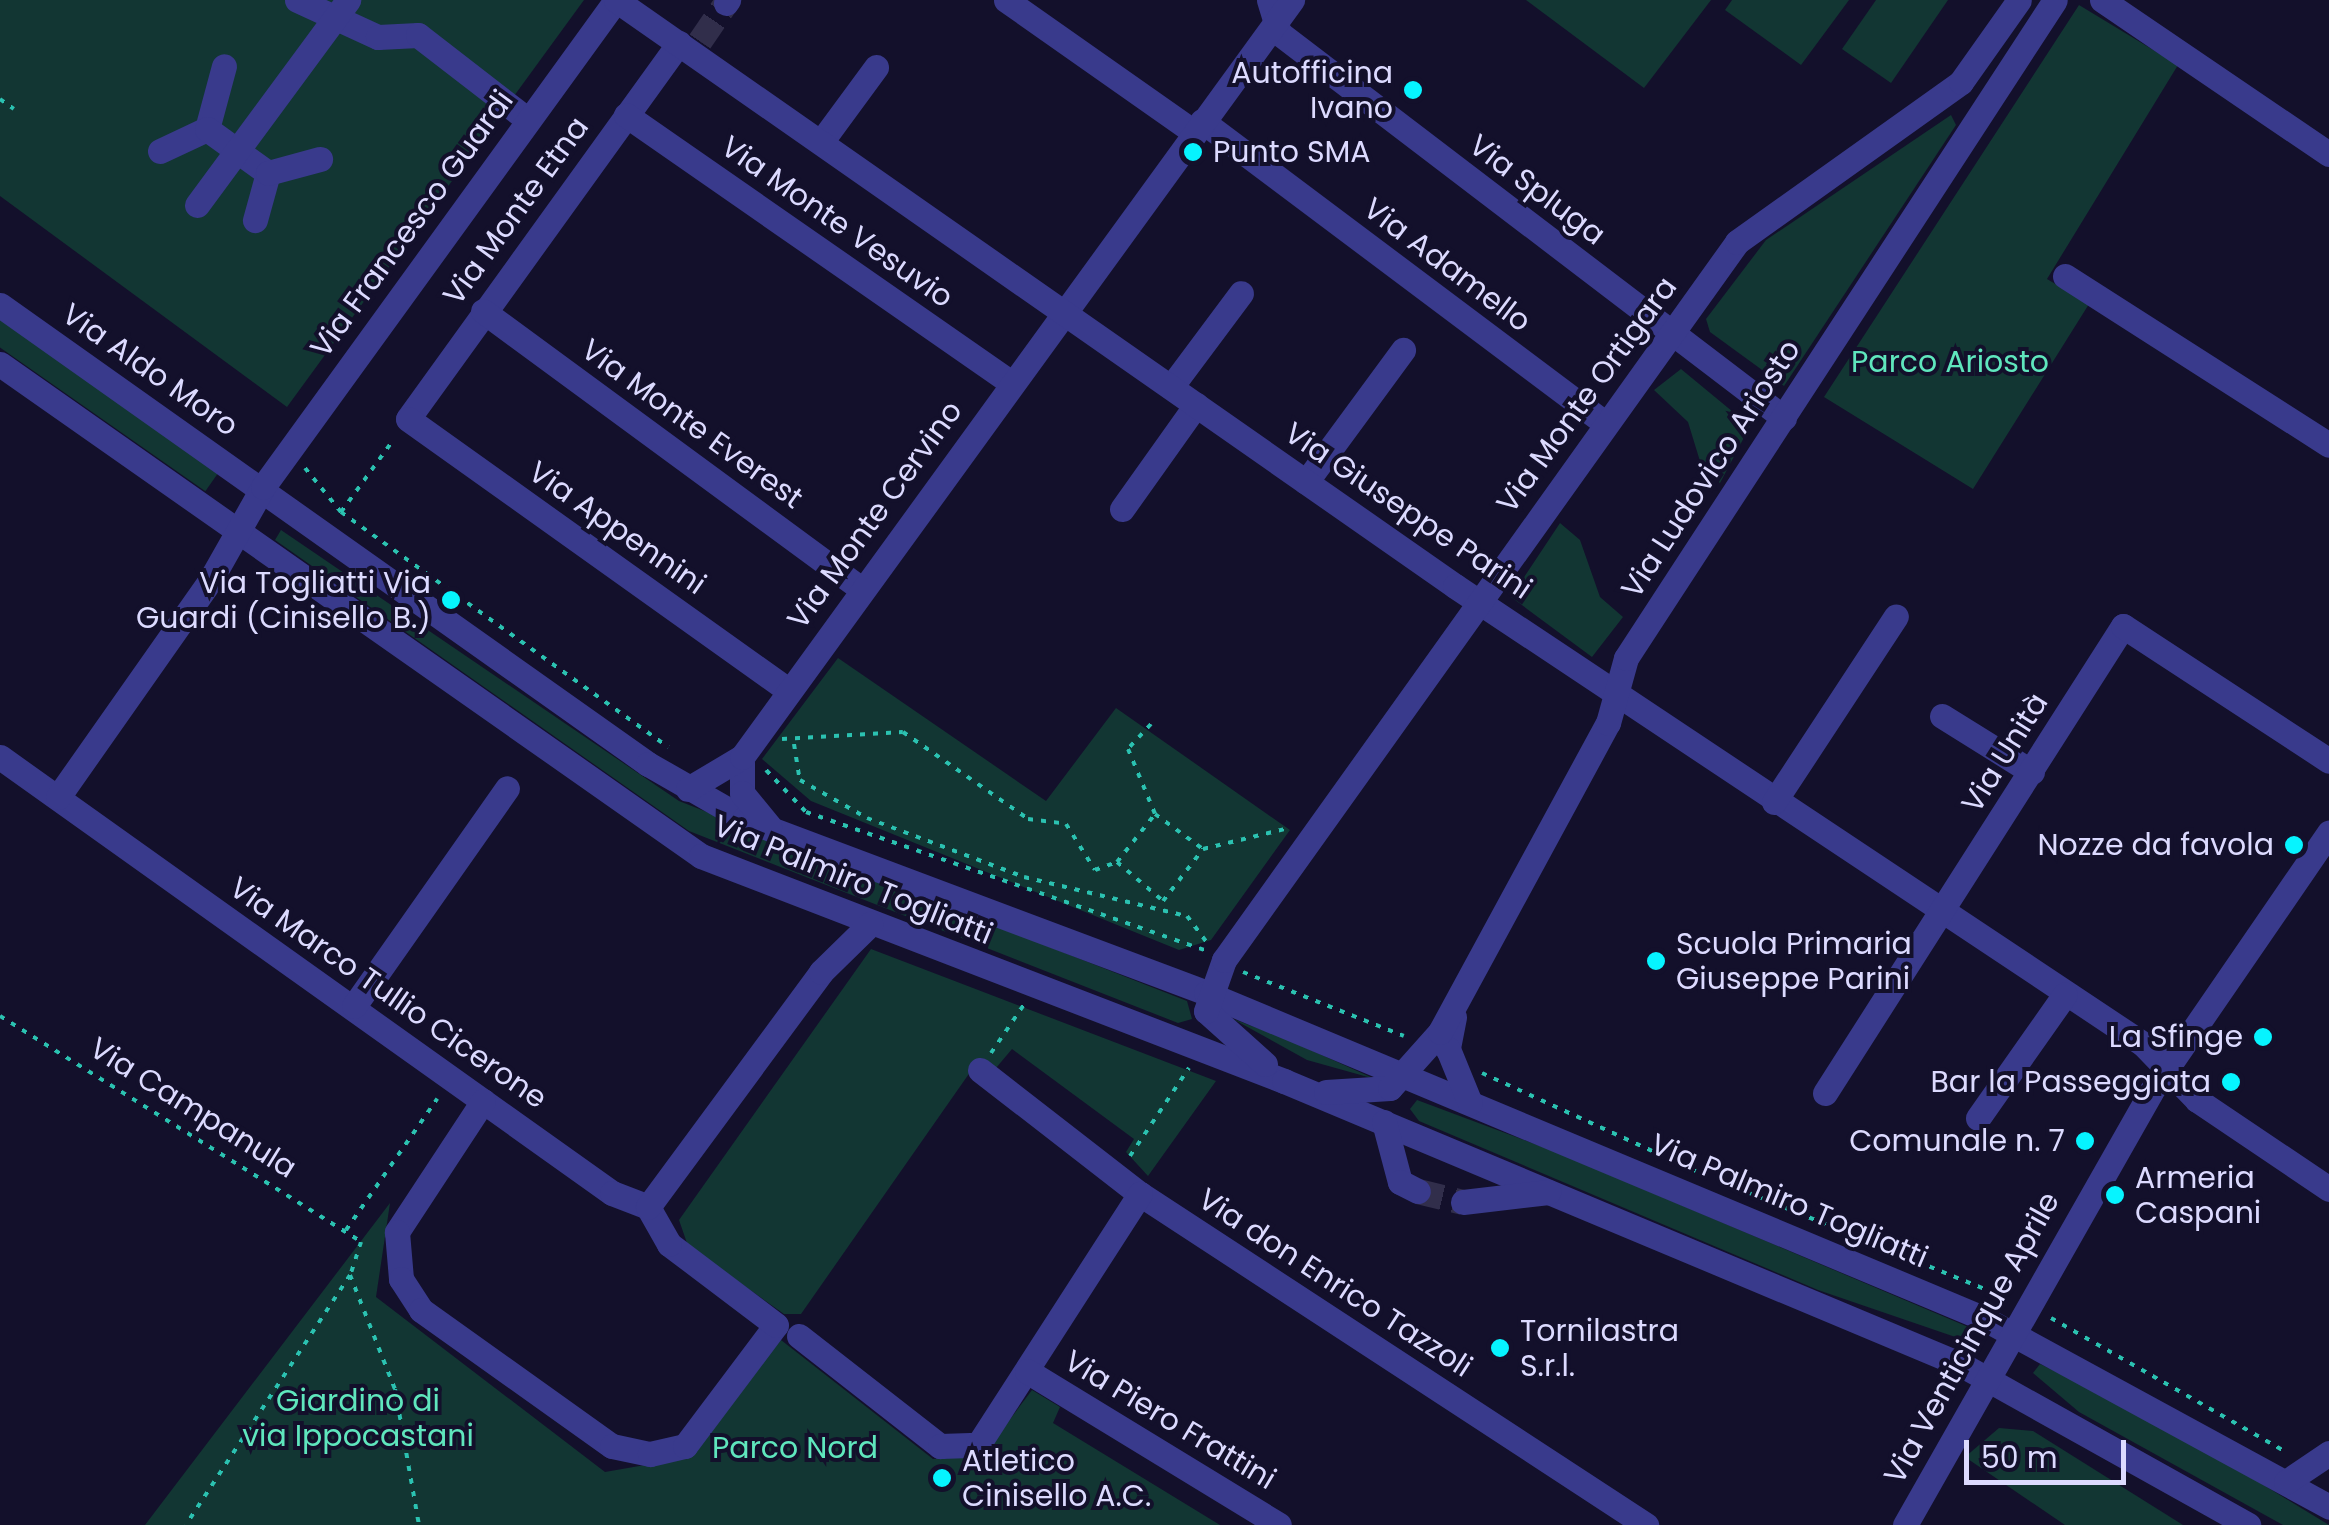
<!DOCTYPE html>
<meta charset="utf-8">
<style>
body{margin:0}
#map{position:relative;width:2329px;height:1525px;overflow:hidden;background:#13102b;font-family:Poppins,sans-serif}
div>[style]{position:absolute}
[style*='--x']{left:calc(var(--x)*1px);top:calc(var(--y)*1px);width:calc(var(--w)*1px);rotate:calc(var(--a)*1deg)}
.green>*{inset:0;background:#123633;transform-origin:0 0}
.minor-tunnel>*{height:25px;margin-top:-12.5px;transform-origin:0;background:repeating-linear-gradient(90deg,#312e4b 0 25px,transparent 0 37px)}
.path>*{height:4px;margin-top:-2px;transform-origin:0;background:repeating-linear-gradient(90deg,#2bc2b1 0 5px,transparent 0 13px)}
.minor>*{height:25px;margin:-12.5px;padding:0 12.5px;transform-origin:12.5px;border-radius:12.5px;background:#393a8c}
.dots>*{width:28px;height:28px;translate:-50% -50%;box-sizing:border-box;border:5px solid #13102b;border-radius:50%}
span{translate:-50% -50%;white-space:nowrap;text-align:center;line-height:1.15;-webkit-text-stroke:8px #13102b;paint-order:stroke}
.poi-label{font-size:30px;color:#dcdaff}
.right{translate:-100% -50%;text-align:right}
.left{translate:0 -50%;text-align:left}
.street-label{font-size:30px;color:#dcdaff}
.park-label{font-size:30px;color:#5fe6bd}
.scale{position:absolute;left:1964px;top:1440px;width:162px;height:45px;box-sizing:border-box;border:5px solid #dcdaff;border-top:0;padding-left:12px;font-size:30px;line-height:35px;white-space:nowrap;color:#dcdaff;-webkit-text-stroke:8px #13102b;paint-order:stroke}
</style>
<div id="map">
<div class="green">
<i style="clip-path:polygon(0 0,584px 0,287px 407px,0 196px)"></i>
<i style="clip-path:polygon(1526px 0,1711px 0,1644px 88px)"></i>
<i style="clip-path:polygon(1732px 0,1849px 0,1801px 65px,1725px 10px)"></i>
<i style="clip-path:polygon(1876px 0,1948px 0,1891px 83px,1842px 49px)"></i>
<i style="clip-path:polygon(2079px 5px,2178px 65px,2047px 279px,2089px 304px,1973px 489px,1824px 397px)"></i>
<i style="clip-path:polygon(1951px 115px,1956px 125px,1784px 386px,1710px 332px,1706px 319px,1766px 240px)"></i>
<i style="left:0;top:312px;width:271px;height:29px;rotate:35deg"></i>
<i style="clip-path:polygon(1681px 369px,1750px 426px,1720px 483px,1703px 471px,1688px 422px,1654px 390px)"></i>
<i style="clip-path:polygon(1560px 523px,1580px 540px,1600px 597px,1623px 617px,1592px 657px,1511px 597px)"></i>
<i style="clip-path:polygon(281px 530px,679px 801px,1187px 1001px,1192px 1019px,1178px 1023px,689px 831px,275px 540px)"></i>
<i style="clip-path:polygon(838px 658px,1046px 801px,1116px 708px,1290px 830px,1211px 940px,1179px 950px,811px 801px,762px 759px)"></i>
<i style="clip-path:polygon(871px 949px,1216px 1081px,1148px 1176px,1126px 1152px,1134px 1139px,1012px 1049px,996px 1068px,980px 1058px,801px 1314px,784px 1314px,688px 1246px,679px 1220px)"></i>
<i style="clip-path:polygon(1233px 1019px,1284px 1038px,1375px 1079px,1307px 1060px)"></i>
<i style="clip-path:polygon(1417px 1100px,1556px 1152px,1973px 1329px,1967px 1341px,1818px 1290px,1419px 1121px,1410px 1109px)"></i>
<i style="clip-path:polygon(390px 1203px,376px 1297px,605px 1472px,685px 1458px,781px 1340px,933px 1459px,984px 1454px,1032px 1390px,1060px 1407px,1053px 1423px,1220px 1525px,145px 1525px)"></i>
<i style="clip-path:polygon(2040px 1364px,2164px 1424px,2329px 1525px,2283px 1525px,2079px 1412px,2033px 1373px)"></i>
<i style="clip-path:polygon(1999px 1428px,2033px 1431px,2183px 1525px,2065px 1525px,1965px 1457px)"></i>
</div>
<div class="minor-tunnel">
<i style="--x:700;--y:41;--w:46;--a:-55.6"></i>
<i style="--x:1418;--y:1191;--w:46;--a:13.7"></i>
</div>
<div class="path">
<i style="--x:0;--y:99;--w:17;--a:36"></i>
<i style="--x:305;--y:468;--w:57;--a:50.7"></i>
<i style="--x:341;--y:512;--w:403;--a:35.7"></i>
<i style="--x:341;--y:512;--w:90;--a:-54"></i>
<i style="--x:1151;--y:724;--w:34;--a:133"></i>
<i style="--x:1128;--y:749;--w:70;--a:67.4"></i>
<i style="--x:1155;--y:814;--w:59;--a:36.1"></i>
<i style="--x:1203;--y:849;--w:89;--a:-13.7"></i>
<i style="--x:782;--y:739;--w:121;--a:-3.3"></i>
<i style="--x:903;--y:732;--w:152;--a:34.8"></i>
<i style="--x:1028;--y:819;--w:38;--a:7"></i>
<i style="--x:1066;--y:824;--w:54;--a:57.8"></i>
<i style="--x:1095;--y:870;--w:23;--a:-20"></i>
<i style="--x:1117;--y:862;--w:61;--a:-51.6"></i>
<i style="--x:794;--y:744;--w:36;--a:81"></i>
<i style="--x:800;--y:780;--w:77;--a:29.6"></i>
<i style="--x:867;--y:818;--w:168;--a:20.6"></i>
<i style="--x:1024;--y:877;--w:168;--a:13.5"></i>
<i style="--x:1187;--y:916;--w:35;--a:53"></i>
<i style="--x:766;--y:770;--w:58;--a:46.4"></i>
<i style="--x:806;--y:812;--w:422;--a:19.1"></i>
<i style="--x:1117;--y:862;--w:60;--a:40.3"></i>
<i style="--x:1163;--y:901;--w:66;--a:-52.4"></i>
<i style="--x:1243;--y:972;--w:173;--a:21.7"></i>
<i style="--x:0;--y:1016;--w:426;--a:32"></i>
<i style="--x:361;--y:1242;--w:35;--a:108"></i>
<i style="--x:350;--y:1275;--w:299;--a:123.3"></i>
<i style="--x:991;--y:1053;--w:60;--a:-55.8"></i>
<i style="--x:1482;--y:1073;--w:235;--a:24.6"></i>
<i style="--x:1130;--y:1156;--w:106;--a:-56.2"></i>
<i style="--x:1737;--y:1188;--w:291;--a:22.2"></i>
<i style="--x:346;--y:1230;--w:160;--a:-55.2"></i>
<i style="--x:350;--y:1275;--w:123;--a:68.5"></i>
<i style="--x:395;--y:1389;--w:138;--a:80"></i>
<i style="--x:2051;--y:1318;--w:271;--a:29.7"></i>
</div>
<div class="minor">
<i style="--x:297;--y:0;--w:89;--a:24.6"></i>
<i style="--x:378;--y:37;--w:40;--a:-2.9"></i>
<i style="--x:418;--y:35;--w:139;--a:37.7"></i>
<i style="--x:1006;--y:0;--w:230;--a:35.1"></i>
<i style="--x:1269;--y:0;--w:34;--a:73"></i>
<i style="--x:1279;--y:33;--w:635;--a:37.32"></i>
<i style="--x:2102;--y:0;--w:274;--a:34.2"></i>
<i style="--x:726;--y:3;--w:4;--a:-56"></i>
<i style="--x:679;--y:43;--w:463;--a:125.8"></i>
<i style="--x:408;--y:419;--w:468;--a:35.5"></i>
<i style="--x:626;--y:115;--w:469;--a:34.8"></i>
<i style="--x:1202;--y:121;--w:505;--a:36.87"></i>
<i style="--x:207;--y:129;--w:65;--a:-74.9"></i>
<i style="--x:821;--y:142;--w:93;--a:-53.7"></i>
<i style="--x:160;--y:151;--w:52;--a:-25.1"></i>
<i style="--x:207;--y:129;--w:75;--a:35.8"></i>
<i style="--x:268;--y:173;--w:49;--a:105.5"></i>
<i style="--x:268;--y:173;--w:54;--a:-15.1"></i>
<i style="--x:197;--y:205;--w:255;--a:-53.6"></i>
<i style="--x:2065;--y:276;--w:313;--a:32.6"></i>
<i style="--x:0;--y:305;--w:794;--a:35.31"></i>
<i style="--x:648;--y:764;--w:111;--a:29.8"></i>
<i style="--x:744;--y:819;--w:494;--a:20.6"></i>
<i style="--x:1206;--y:993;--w:842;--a:22.7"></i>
<i style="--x:1983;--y:1318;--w:394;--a:28.6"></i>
<i style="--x:483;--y:311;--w:470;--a:36.3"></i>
<i style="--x:0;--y:364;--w:856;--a:35.06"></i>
<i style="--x:701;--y:856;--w:625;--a:21.1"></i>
<i style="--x:1284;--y:1081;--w:735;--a:22.73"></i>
<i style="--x:1962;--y:1365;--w:328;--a:29.2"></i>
<i style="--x:1171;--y:387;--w:117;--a:-53.3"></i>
<i style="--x:1306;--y:482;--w:164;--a:-53.7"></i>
<i style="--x:1122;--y:509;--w:128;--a:-54.6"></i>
<i style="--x:1942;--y:716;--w:106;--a:31.9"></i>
<i style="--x:0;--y:757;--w:751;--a:35.47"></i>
<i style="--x:612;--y:1193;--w:39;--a:21"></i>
<i style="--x:742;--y:757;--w:36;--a:90"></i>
<i style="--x:742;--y:793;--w:43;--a:50.7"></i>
<i style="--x:688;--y:789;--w:63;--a:-30.7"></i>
<i style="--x:742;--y:757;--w:936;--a:-54"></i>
<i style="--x:58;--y:797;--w:266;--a:-54.9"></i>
<i style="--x:211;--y:579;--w:106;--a:-60.5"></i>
<i style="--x:263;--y:487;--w:601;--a:-54.06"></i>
<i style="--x:616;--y:0;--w:1023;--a:34.93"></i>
<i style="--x:1455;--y:586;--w:827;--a:33.65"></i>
<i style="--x:2143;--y:1044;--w:78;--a:46"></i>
<i style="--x:2197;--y:1100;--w:159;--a:34"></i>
<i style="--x:1774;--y:802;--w:222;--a:-56.7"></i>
<i style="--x:354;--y:1006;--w:266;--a:-54.9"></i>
<i style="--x:1454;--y:1017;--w:33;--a:101"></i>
<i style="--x:1448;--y:1049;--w:58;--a:67.8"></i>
<i style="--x:1265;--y:1064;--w:79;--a:-138.1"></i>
<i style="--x:1206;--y:1011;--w:54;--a:-70.6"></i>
<i style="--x:1224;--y:960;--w:882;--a:-54.45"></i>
<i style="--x:1737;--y:242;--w:275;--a:-35.5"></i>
<i style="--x:1961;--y:82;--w:100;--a:-54.7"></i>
<i style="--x:980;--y:1070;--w:202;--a:37.8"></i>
<i style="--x:1140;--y:1194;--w:605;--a:33.19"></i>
<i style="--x:1326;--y:1092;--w:64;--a:-3.6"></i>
<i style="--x:1390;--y:1088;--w:75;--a:-48.2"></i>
<i style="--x:1440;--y:1032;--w:352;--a:-61.5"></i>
<i style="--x:1608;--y:723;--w:67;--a:-74.5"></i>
<i style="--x:1626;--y:658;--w:785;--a:-56.9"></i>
<i style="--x:1825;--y:1093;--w:554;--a:-57.46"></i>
<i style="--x:2123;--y:626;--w:246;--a:33.2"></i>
<i style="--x:483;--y:1101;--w:157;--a:123.3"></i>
<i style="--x:397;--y:1232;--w:47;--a:85.1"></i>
<i style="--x:401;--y:1279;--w:37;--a:57"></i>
<i style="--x:421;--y:1310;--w:234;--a:35.5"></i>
<i style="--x:612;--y:1446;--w:39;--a:12"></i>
<i style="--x:650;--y:1454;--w:36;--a:-13"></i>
<i style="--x:685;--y:1446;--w:151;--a:-53.1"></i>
<i style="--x:776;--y:1325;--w:134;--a:-142.9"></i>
<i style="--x:669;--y:1244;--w:43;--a:-119.6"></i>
<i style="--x:1978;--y:1118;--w:151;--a:-54.9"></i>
<i style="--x:1384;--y:1122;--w:62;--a:75.1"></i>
<i style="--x:1400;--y:1182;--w:20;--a:27"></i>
<i style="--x:1463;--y:1202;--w:86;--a:-6.7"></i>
<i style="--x:648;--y:1207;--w:292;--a:-53.6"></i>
<i style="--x:821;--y:972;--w:69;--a:-44.4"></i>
<i style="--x:799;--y:1336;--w:179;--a:38"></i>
<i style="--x:940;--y:1446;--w:38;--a:-2"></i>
<i style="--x:978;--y:1445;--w:299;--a:-57.2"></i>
<i style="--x:1027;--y:1371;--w:295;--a:31.4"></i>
<i style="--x:2286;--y:1482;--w:52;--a:-34"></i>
<i style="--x:1905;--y:1525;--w:497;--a:-60.4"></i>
<i style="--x:2150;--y:1093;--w:316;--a:-55.5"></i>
</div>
<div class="dots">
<i style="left:1413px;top:90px;background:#06f4ff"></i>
<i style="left:1193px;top:152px;background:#06f4ff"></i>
<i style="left:451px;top:600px;background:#06f4ff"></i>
<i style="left:2294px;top:845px;background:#06f4ff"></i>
<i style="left:1656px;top:961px;background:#06f4ff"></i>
<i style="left:2263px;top:1037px;background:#06f4ff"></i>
<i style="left:2231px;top:1082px;background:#06f4ff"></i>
<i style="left:2085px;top:1141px;background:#06f4ff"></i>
<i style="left:2115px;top:1195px;background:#06f4ff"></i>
<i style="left:1500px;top:1348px;background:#06f4ff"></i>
<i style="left:942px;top:1478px;background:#06f4ff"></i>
</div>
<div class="poi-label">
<span class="right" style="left:1393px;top:90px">Autofficina<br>Ivano</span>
<span class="left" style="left:1213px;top:152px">Punto SMA</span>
<span class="right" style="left:431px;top:600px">Via Togliatti Via<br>Guardi (Cinisello B.)</span>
<span class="right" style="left:2274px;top:845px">Nozze da favola</span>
<span class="left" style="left:1676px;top:961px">Scuola Primaria<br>Giuseppe Parini</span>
<span class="right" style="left:2243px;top:1037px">La Sfinge</span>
<span class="right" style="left:2211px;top:1082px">Bar la Passeggiata</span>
<span class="right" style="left:2065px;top:1141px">Comunale n. 7</span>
<span class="left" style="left:2135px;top:1195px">Armeria<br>Caspani</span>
<span class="left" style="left:1520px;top:1348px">Tornilastra<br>S.r.l.</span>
<span class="left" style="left:962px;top:1478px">Atletico<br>Cinisello A.C.</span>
</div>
<div class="street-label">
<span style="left:1537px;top:190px;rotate:37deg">Via Spluga</span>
<span style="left:516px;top:211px;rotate:-54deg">Via Monte Etna</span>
<span style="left:837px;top:222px;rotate:35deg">Via Monte Vesuvio</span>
<span style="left:412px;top:224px;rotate:-54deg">Via Francesco Guardi</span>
<span style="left:1447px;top:265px;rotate:37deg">Via Adamello</span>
<span style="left:150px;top:370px;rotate:35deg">Via Aldo Moro</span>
<span style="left:1587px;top:395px;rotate:-54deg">Via Monte Ortigara</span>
<span style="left:692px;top:424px;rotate:36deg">Via Monte Everest</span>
<span style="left:1711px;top:469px;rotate:-57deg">Via Ludovico Ariosto</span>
<span style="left:1408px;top:511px;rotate:34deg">Via Giuseppe Parini</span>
<span style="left:875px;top:515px;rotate:-54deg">Via Monte Cervino</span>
<span style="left:617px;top:528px;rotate:35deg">Via Appennini</span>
<span style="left:2005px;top:753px;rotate:-58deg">Via Unità</span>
<span style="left:853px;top:880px;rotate:22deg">Via Palmiro Togliatti</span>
<span style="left:388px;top:993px;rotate:35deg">Via Marco Tullio Cicerone</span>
<span style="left:193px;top:1108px;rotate:32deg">Via Campanula</span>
<span style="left:1789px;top:1201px;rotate:23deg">Via Palmiro Togliatti</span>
<span style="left:1335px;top:1283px;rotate:33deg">Via don Enrico Tazzoli</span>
<span style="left:1972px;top:1338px;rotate:-61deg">Via Venticinque Aprile</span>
<span style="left:1170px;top:1420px;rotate:31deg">Via Piero Frattini</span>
</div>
<div class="park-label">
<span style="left:1950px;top:362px">Parco Ariosto</span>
<span style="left:358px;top:1418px">Giardino di<br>via Ippocastani</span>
<span style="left:795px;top:1448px">Parco Nord</span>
</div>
<div class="scale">50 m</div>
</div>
